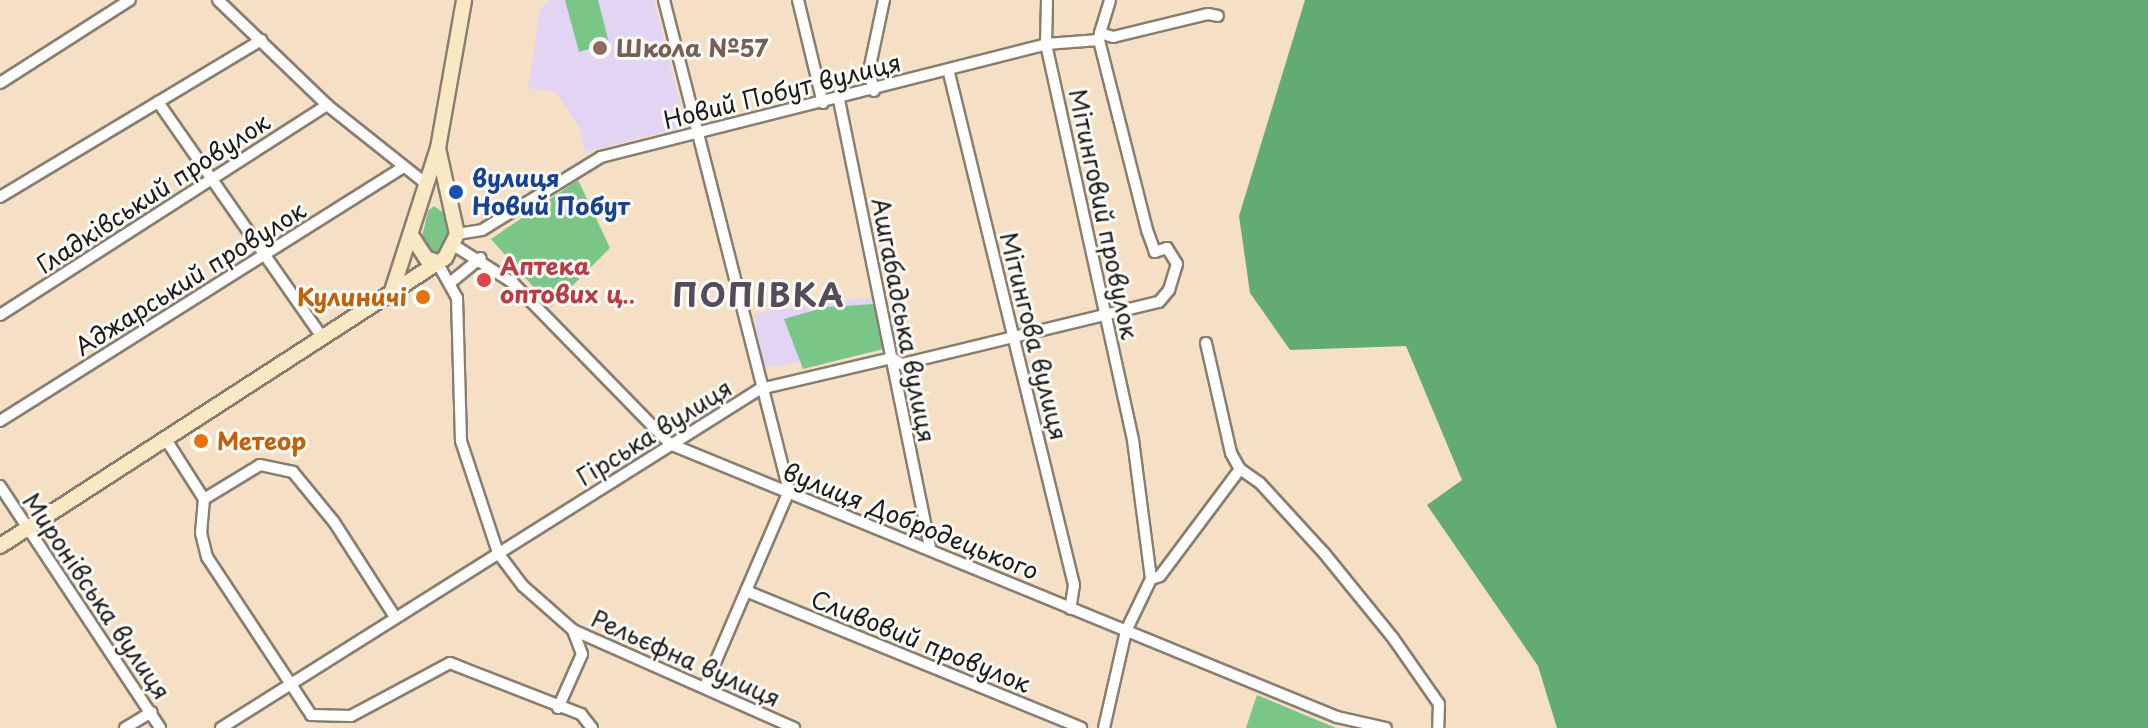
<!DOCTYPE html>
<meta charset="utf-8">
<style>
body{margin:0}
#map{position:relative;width:2148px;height:728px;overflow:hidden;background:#f5dfc5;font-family:"Playpen Sans",sans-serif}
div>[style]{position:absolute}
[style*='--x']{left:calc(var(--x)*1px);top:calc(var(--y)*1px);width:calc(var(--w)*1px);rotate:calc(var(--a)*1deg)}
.built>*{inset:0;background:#e2d4f3;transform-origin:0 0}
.green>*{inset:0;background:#79c686}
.forest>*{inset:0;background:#62ab73}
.roads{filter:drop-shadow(2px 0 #887e70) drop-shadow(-2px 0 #887e70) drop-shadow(0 2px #887e70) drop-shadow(0 -2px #887e70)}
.street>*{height:10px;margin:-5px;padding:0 5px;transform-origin:5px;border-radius:5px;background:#fff}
.secondary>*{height:14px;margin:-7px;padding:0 7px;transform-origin:7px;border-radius:7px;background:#f8e8c3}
.dots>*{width:22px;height:22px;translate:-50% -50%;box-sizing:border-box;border:4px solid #fdfcf7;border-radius:50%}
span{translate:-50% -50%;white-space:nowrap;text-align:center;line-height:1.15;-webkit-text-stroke:6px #fdfcf7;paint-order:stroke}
.education-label{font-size:24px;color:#785e54;font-weight:700}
.left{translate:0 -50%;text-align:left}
.street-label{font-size:24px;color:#1c1c1c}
.transit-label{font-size:24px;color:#164399;font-weight:700}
.health-label{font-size:24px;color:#be3a42;font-weight:700}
.food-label{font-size:24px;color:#c56008;font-weight:700}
.right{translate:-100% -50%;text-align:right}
.district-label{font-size:32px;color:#544c5b;font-weight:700;letter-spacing:2px}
</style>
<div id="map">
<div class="built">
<i style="clip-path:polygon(551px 0,654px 0,686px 126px,585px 152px,579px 127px,556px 92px,528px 88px,540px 9px)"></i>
<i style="left:878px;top:296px;width:55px;height:125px;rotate:82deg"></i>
</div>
<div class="green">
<i style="clip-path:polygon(565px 0,598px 0,609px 43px,579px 52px)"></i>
<i style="clip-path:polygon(578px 180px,610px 248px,551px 307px,491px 239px)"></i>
<i style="clip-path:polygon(434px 206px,447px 215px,451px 232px,448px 247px,438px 255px,421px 241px,428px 211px)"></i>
<i style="clip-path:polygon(875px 304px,883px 349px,803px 369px,784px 319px,826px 307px)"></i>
<i style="clip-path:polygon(1257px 695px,1336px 728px,1246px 728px)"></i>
</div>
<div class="forest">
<i style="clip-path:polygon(1305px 0,2148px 0,2148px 728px,1557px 728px,1538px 666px,1427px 505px,1462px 480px,1406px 346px,1290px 350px,1250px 293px,1239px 216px)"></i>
</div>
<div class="roads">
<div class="street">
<i style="--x:218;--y:0;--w:151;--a:43.9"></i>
<i style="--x:327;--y:105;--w:125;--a:38.5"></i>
<i style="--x:664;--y:0;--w:507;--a:75.72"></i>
<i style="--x:789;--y:491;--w:212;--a:113.3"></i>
<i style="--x:798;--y:0;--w:106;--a:76.4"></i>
<i style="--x:1047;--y:0;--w:44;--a:91.3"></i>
<i style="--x:1046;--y:44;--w:405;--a:77.6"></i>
<i style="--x:1133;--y:440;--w:140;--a:82.6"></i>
<i style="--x:1151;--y:579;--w:58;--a:115.7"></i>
<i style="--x:1126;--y:631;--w:99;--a:102.8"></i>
<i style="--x:1100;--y:33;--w:34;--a:-73"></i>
<i style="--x:949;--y:73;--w:527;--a:76.28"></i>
<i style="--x:1074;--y:585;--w:24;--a:99"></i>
<i style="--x:0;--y:83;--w:154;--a:-32.6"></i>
<i style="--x:874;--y:91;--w:21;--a:-104"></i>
<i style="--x:869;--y:71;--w:73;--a:-78.1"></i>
<i style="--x:839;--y:100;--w:457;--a:78.5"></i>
<i style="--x:158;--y:102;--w:287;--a:55.1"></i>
<i style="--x:0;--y:197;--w:305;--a:-31"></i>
<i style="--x:457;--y:234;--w:25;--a:-9"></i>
<i style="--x:482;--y:230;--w:140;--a:-31.5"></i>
<i style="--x:601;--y:157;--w:459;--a:-14.2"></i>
<i style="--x:1046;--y:44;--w:53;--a:-4.3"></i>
<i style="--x:1099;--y:40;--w:7;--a:-82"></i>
<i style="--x:1100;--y:33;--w:14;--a:17"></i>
<i style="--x:1113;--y:37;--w:98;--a:-13.6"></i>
<i style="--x:1208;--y:14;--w:10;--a:11"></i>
<i style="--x:455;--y:246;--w:69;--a:32.5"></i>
<i style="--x:513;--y:283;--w:225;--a:45.7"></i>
<i style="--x:670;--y:444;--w:721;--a:22.26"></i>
<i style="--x:1337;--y:717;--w:50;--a:12.7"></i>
<i style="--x:437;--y:262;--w:41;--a:60.9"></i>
<i style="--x:457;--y:298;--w:143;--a:88.4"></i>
<i style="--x:461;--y:441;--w:118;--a:71.7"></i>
<i style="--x:498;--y:553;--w:41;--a:52.9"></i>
<i style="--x:523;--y:586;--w:67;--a:41.3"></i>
<i style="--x:573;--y:630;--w:242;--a:23.9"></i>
<i style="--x:451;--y:282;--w:38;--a:-39"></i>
<i style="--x:0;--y:315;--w:389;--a:-32.7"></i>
<i style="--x:1206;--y:343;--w:113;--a:77.2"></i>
<i style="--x:1231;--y:453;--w:18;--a:61"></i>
<i style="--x:1240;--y:469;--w:24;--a:35"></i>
<i style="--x:1260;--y:483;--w:95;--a:47.6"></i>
<i style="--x:1324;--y:553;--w:109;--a:50.9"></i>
<i style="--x:1393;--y:638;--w:80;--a:55.1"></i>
<i style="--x:1439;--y:704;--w:24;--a:92"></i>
<i style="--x:0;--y:421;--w:474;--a:-32.2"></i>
<i style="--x:165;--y:438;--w:72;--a:57.4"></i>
<i style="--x:0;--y:486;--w:290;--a:56.5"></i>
<i style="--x:1151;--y:579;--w:9;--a:-18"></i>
<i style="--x:1160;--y:576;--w:134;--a:-53.2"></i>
<i style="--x:746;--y:591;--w:362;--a:22.2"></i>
<i style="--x:395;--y:617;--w:113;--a:-122.7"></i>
<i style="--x:334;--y:522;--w:65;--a:-129.4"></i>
<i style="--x:293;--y:472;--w:34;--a:-168"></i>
<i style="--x:260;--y:465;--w:66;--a:148.7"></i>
<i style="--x:204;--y:499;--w:34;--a:95"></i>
<i style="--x:201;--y:533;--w:25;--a:76"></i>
<i style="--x:207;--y:557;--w:189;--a:56.6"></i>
<i style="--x:311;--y:715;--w:40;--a:1.4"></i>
<i style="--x:351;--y:716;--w:112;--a:-28.2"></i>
<i style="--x:450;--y:663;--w:141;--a:21.3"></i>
<i style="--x:581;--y:714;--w:18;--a:52"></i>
<i style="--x:558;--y:708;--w:59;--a:-66"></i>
<i style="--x:582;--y:654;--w:26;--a:-111"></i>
<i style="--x:125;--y:728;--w:31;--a:-31"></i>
<i style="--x:221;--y:728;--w:637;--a:-32.17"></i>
<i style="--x:760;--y:389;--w:136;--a:-13.2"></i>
<i style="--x:892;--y:358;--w:12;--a:31"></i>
<i style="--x:902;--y:364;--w:264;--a:-13.6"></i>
<i style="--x:1159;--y:302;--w:16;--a:-50"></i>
<i style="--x:1169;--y:290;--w:27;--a:-73"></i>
<i style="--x:1177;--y:264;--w:19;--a:-122"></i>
<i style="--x:1167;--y:248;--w:13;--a:162"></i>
<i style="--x:1155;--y:252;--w:23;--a:-110"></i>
<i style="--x:1147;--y:230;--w:196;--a:-104.2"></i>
</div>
<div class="secondary">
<i style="--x:413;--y:238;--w:24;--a:57"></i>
<i style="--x:426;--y:258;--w:12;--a:20"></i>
<i style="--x:392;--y:291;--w:150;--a:-72.2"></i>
<i style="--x:438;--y:148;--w:150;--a:-80"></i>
<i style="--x:0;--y:546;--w:530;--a:-32.91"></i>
<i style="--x:445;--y:258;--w:27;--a:-63"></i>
<i style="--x:457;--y:234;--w:88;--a:-102.5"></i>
</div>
</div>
<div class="dots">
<i style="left:600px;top:48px;background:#8d6e63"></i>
<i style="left:456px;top:192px;background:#1a4fb4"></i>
<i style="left:484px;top:280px;background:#e0444e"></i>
<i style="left:423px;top:297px;background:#e8710a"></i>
<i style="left:201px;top:441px;background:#e8710a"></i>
</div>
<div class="education-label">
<span class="left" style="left:616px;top:48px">Школа №57</span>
</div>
<div class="street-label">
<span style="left:782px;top:91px;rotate:-14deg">Новий Побут вулиця</span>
<span style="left:153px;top:193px;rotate:-33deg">Гладківський провулок</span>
<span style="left:1104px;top:214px;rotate:78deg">Мітинговий провулок</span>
<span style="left:190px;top:278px;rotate:-32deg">Аджарський провулок</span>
<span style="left:904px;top:320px;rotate:79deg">Ашгабадська вулиця</span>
<span style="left:1034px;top:336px;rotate:76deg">Мітингова вулиця</span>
<span style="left:654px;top:432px;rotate:-32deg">Гірська вулиця</span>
<span style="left:911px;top:521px;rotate:22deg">вулиця Добродецького</span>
<span style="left:97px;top:596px;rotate:56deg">Миронівська вулиця</span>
<span style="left:921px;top:641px;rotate:22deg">Сливовий провулок</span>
<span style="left:686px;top:658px;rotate:24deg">Рельєфна вулиця</span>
</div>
<div class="transit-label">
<span class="left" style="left:472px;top:192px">вулиця<br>Новий Побут</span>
</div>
<div class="health-label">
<span class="left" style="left:500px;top:280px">Аптека<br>оптових ц‥</span>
</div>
<div class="food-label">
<span class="right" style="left:407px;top:297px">Кулиничі</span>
<span class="left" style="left:217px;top:441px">Метеор</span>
</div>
<div class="district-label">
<span style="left:759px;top:294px">ПОПІВКА</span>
</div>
</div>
